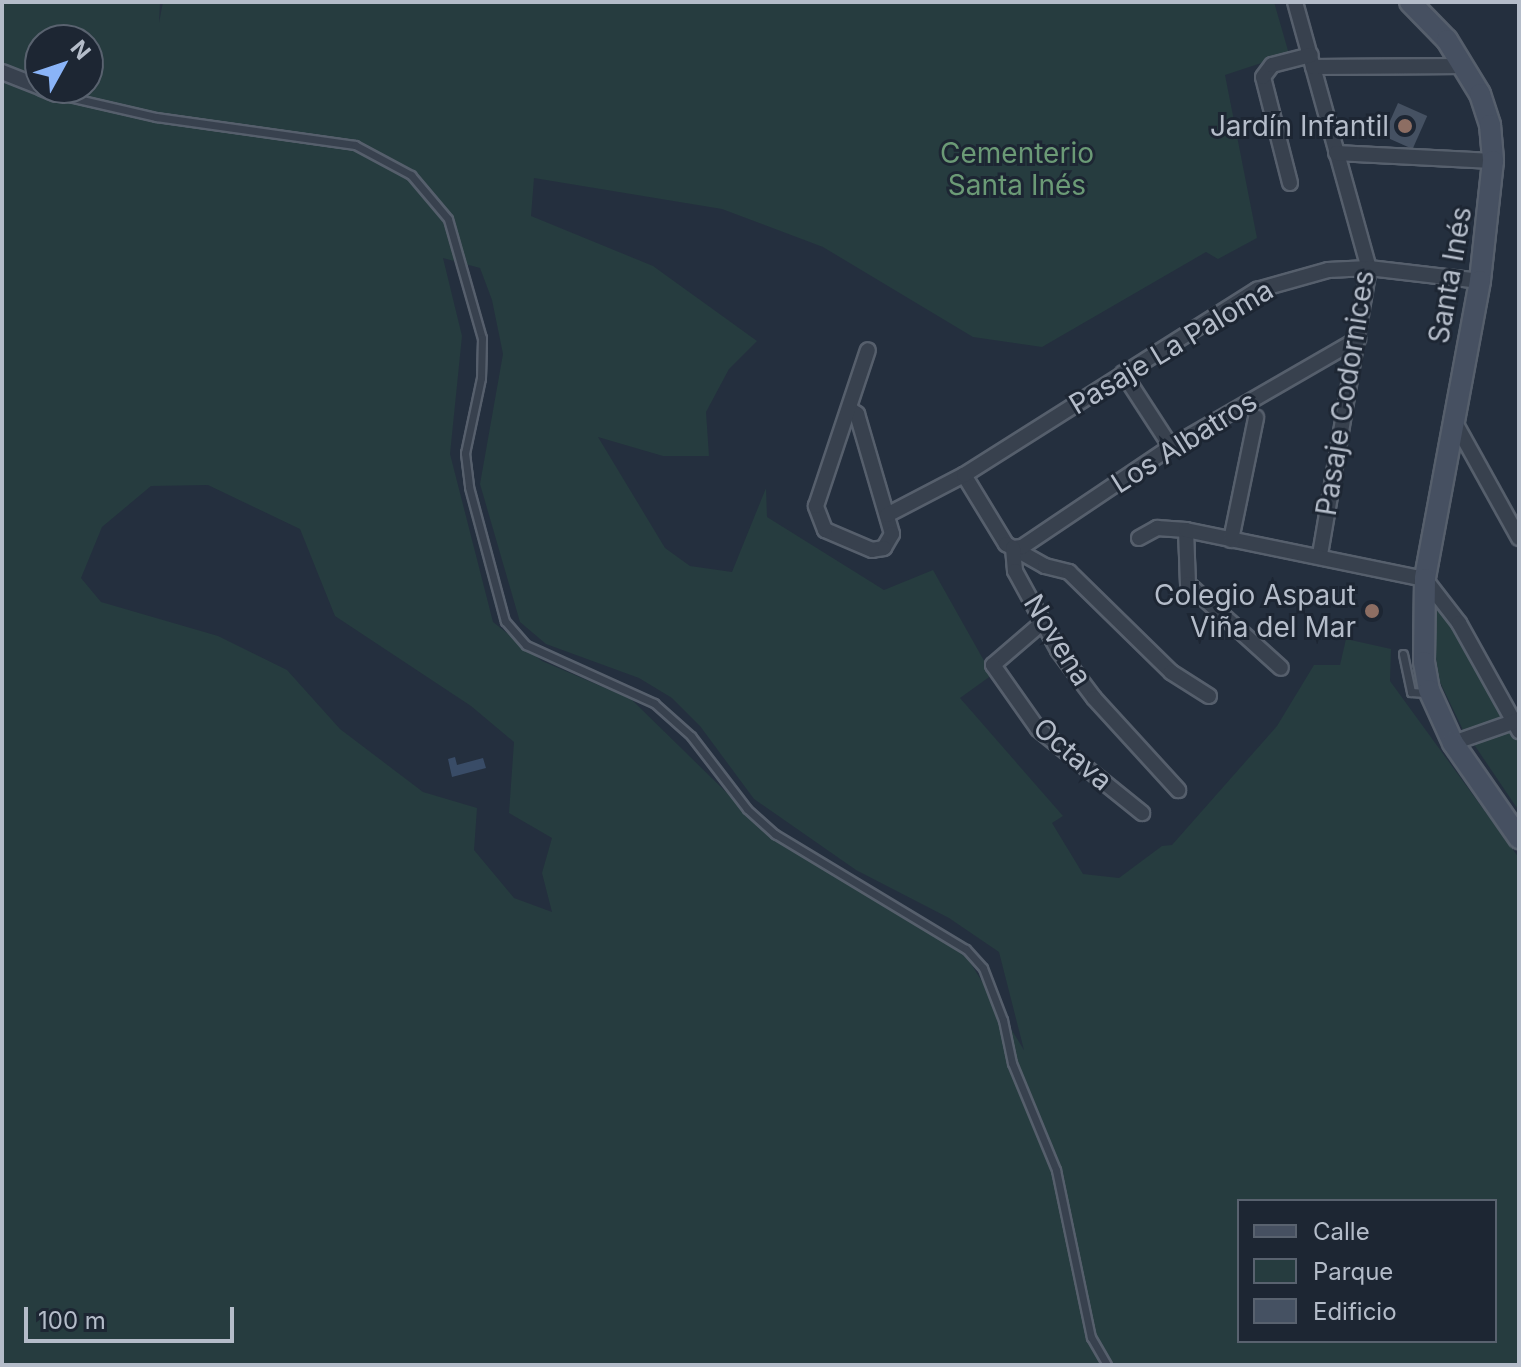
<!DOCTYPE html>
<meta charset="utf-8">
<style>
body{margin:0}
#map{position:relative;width:1521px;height:1367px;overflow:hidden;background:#242f3e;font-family:Inter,sans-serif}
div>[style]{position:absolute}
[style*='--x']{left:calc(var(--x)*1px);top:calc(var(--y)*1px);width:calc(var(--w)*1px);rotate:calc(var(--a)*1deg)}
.green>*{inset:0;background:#263c3f}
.water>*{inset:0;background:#394c67}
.building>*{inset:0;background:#455162;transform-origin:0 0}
.roads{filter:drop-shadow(2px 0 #565f6c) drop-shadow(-2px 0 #565f6c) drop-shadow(0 2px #565f6c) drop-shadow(0 -2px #565f6c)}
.lane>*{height:7px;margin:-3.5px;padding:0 3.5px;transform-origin:3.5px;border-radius:3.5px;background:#38414e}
.street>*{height:14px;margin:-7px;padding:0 7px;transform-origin:7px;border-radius:7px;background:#38414e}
.secondary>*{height:20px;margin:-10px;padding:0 10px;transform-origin:10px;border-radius:10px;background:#465061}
.dots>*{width:22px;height:22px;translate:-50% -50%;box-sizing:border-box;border:4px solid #1d2633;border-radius:50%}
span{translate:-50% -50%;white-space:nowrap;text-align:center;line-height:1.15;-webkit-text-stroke:6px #1d2633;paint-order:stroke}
.poi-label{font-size:28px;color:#b4bcc9}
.right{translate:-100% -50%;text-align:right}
.park-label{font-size:28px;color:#6b9a76}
.street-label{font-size:28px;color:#b4bcc9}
.frame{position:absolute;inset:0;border:4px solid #b4bcc9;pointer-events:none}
.legend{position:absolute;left:1237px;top:1199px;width:260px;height:144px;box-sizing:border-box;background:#1d2633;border:2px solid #59626f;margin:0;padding:10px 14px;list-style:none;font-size:24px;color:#b4bcc9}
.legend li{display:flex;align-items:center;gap:16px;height:40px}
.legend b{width:40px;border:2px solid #59626f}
.north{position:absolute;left:24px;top:24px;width:80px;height:80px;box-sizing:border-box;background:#1d2633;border:2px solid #59626f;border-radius:50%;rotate:50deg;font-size:22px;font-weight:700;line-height:32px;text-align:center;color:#b4bcc9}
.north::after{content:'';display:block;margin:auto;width:28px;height:36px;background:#8ab4f8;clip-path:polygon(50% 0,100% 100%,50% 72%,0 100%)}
.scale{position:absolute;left:24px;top:1307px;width:210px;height:36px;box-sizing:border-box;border:4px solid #b4bcc9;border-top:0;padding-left:10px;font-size:24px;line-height:28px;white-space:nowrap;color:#b4bcc9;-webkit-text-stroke:6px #1d2633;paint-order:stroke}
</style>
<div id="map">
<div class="green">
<i style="clip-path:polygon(evenodd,2px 2px,160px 2px,159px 23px,163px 2px,1274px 2px,1289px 54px,1225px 75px,1257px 238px,1218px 259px,1206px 252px,1042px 347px,973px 337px,823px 247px,722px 209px,534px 178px,531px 216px,653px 266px,757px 341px,729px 369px,706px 412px,709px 456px,663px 456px,598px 437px,665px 548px,690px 566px,732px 572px,766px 488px,767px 517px,884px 590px,933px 570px,992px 675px,960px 698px,1063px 816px,1052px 823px,1083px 874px,1119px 878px,1162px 846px,1172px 845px,1277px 726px,1314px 665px,1340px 665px,1346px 639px,1391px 649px,1390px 681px,1519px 858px,1519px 1365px,2px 1365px,2px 2px,40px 40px,88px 40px,88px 88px,40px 88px,40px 40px,2px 2px,443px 258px,480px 268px,492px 300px,503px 354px,480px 484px,520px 622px,546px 644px,639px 678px,672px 698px,700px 726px,754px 799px,856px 870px,949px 918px,999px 952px,1024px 1050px,962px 949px,770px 835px,631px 699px,542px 661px,493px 622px,450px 454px,462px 336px,443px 258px,2px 2px,208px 485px,300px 529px,335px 616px,471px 706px,514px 742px,509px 813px,552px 838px,542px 873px,552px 912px,514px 898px,474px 850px,477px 808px,423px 792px,340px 729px,287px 670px,218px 636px,101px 602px,81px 578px,102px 527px,151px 486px,208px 485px,2px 2px,1239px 1201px,1495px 1201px,1495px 1341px,1239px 1341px,1239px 1201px)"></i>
<i style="clip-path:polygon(1434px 596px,1456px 628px,1504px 716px,1463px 730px,1440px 682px,1433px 643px)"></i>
<i style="clip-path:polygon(1517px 729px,1519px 732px,1519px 811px,1473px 743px)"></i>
</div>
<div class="water">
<i style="clip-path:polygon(455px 757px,457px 765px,483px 758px,486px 768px,452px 777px,448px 759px)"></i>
</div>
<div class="building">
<i style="left:1398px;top:103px;width:32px;height:36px;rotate:24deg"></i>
</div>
<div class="roads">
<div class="lane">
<i style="--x:56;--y:94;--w:103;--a:13"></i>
<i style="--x:156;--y:117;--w:201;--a:8"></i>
<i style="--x:355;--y:145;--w:64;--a:28.2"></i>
<i style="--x:411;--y:175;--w:57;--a:49.9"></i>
<i style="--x:448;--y:219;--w:124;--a:74.1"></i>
<i style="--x:482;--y:338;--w:40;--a:91.4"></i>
<i style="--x:481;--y:378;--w:77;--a:102"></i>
<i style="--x:465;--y:453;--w:34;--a:83"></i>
<i style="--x:469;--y:487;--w:139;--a:75"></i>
<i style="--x:505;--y:621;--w:32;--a:49"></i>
<i style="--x:526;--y:645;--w:141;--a:24.4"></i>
<i style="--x:654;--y:703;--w:50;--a:41.7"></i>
<i style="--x:691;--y:736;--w:92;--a:52.5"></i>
<i style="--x:747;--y:809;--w:38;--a:42"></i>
<i style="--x:775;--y:834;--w:223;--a:31.1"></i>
<i style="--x:966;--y:949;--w:25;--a:48"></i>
<i style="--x:983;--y:968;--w:56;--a:69"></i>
<i style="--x:1003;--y:1020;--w:44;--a:78.2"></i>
<i style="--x:1012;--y:1063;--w:116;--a:67.6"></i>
<i style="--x:1056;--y:1170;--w:171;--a:78.2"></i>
<i style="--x:1091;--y:1337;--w:32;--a:60"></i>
<i style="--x:1403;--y:654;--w:39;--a:78"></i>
<i style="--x:1411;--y:692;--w:15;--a:4"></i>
</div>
<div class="street">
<i style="--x:1295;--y:2;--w:276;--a:74.5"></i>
<i style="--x:1369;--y:268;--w:290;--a:99.7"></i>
<i style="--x:1313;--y:67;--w:152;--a:-0.4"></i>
<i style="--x:2;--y:72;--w:41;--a:21.5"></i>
<i style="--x:42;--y:88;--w:15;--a:23"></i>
<i style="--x:1336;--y:153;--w:157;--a:2.9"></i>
<i style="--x:1290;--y:183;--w:109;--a:-104.3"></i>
<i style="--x:1263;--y:77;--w:15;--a:-53"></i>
<i style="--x:1272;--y:65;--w:40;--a:-14.4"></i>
<i style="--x:1123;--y:373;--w:88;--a:57"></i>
<i style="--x:850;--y:409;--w:9;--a:36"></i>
<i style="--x:857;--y:414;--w:125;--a:73.7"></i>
<i style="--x:892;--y:534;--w:16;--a:120"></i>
<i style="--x:884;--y:548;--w:12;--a:171"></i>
<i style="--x:872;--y:550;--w:51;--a:-156.9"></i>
<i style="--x:825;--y:530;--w:26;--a:-111"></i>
<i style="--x:816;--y:506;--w:164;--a:-71.6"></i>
<i style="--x:1453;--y:419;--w:136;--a:61"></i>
<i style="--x:964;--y:475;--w:81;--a:58.7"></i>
<i style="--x:1006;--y:544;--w:45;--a:29.4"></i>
<i style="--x:1045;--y:566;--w:25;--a:14"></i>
<i style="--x:1069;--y:572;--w:143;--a:44.4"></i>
<i style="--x:1171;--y:672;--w:45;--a:32.3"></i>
<i style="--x:887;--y:515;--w:87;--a:-27.5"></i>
<i style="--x:964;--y:475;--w:347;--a:-32.3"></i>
<i style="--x:1257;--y:290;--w:74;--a:-15.7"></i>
<i style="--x:1328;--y:270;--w:41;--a:-2.8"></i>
<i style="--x:1369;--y:268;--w:112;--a:6.7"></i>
<i style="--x:1186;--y:530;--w:54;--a:87.9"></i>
<i style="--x:1188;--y:584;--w:125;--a:42.1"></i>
<i style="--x:1139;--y:538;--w:21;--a:-29"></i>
<i style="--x:1157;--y:528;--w:29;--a:4"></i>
<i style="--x:1186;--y:530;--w:244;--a:11.6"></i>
<i style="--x:1425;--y:579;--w:56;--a:52.3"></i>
<i style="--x:1459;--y:623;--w:124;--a:60.9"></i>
<i style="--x:1231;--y:540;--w:125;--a:-78.4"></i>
<i style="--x:1013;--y:548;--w:9;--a:-6"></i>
<i style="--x:1022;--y:547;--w:179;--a:-33.9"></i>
<i style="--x:1171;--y:447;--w:216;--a:-30"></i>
<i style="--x:1013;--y:548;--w:23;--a:85"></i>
<i style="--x:1015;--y:571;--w:90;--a:61.4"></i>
<i style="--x:1058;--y:650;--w:60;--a:53.1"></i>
<i style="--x:1094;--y:698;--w:125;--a:47.6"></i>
<i style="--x:1043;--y:622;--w:66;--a:139.3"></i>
<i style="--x:993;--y:665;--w:78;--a:54.9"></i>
<i style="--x:1038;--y:729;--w:134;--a:38.9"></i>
<i style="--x:1453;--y:743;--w:70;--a:-19.2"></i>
</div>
<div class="secondary">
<i style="--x:1410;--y:2;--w:53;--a:45.8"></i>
<i style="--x:1447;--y:40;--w:63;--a:58.6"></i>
<i style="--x:1480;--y:94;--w:33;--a:72"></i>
<i style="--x:1490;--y:125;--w:36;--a:85"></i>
<i style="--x:1493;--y:161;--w:121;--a:96.2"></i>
<i style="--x:1480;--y:281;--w:303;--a:100.5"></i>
<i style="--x:1425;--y:579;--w:83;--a:90.7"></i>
<i style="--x:1424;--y:662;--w:28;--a:80"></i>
<i style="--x:1429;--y:690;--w:58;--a:65.6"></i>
<i style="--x:1453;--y:743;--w:116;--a:55.2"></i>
</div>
</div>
<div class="dots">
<i style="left:1405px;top:126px;background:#8d6e63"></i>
<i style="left:1372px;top:611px;background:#8d6e63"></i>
</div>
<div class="poi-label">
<span class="right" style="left:1389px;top:126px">Jardín Infantil</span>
<span class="right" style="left:1356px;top:611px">Colegio Aspaut<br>Viña del Mar</span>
</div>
<div class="park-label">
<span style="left:1017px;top:169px">Cementerio<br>Santa Inés</span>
</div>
<div class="street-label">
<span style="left:1450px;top:275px;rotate:-80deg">Santa Inés</span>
<span style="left:1171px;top:347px;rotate:-31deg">Pasaje La Paloma</span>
<span style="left:1345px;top:393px;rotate:-81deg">Pasaje Codornices</span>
<span style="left:1184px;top:442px;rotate:-32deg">Los Albatros</span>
<span style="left:1058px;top:640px;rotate:58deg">Novena</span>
<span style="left:1073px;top:754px;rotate:41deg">Octava</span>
</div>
<div class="frame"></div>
<ul class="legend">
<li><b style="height:10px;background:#465061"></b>Calle</li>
<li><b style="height:22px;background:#263c3f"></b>Parque</li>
<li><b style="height:22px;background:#455162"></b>Edificio</li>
</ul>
<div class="north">N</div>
<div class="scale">100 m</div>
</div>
